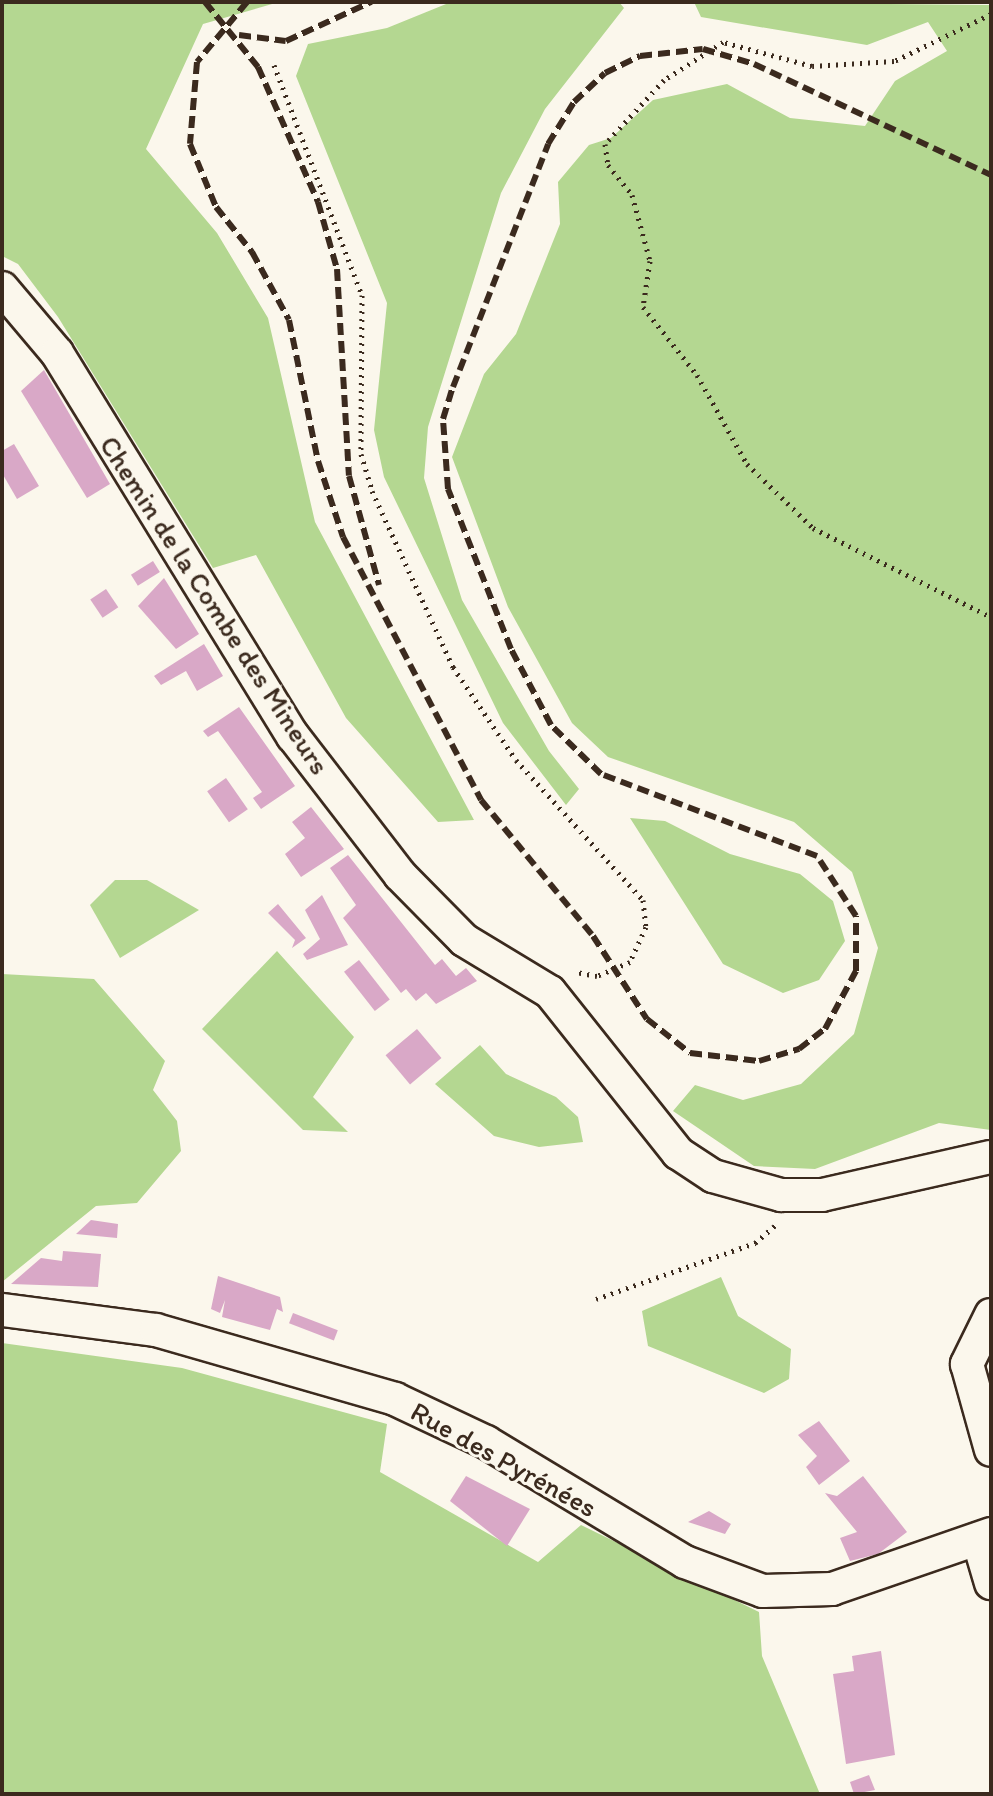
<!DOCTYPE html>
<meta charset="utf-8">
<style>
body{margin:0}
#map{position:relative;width:993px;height:1796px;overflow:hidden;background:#fbf7ec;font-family:Itim,sans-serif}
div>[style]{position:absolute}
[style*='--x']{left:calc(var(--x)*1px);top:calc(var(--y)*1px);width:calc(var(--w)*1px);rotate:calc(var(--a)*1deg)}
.green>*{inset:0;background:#b4d791}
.building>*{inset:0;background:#d9a8c7;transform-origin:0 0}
.path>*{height:5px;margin-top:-2.5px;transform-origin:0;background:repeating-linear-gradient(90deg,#3b2a1e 0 2px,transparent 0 8px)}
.roads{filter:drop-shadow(2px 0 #3b2a1e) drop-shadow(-2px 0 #3b2a1e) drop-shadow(0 2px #3b2a1e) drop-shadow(0 -2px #3b2a1e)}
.minor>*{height:32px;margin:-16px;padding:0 16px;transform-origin:16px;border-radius:16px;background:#fbf7ec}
.rail>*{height:6px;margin-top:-3px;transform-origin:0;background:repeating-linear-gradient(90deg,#3b2a1e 0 12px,transparent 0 18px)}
span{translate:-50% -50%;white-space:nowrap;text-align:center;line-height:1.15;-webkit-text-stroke:6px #fbf7ec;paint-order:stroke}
.street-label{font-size:28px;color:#3b2a1e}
.frame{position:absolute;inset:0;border:4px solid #3b2a1e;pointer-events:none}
</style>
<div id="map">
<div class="green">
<i style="clip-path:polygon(2px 2px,279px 2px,203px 24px,146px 149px,217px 233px,268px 318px,315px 522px,474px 820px,438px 822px,346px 718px,256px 555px,213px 568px,58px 317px,18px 264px,2px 256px)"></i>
<i style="clip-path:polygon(451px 2px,619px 2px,624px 8px,545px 109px,501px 193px,428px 427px,424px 478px,462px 600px,549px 751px,579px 789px,566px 805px,503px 723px,384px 477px,374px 430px,387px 303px,296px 76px,308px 44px,387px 28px)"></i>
<i style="clip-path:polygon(694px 2px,991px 5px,991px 1130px,939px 1123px,815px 1169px,754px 1166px,673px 1111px,695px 1085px,743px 1100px,801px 1084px,854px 1034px,878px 948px,852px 872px,794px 822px,608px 757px,572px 723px,508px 607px,452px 457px,484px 374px,516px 334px,560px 224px,558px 182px,589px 145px,611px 138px,653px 100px,727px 84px,790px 118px,865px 126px,895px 81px,947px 51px,928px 22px,867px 45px,701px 17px)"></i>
<i style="clip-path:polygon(630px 818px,665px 821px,730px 854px,800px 874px,833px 901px,845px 941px,819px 980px,783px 993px,723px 964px)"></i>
<i style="clip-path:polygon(115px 880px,147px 880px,199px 910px,120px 958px,90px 905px)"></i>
<i style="clip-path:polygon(277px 951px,354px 1037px,313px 1097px,348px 1132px,303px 1130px,202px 1029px)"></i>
<i style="clip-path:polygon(2px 974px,94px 979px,165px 1061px,153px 1090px,177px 1121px,181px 1151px,137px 1203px,96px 1206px,2px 1282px)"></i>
<i style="clip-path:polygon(480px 1045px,506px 1074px,556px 1097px,578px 1117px,583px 1142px,539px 1147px,494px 1136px,435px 1084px)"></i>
<i style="clip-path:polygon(721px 1277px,738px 1316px,791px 1349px,789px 1379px,764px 1393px,648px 1346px,642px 1311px)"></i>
<i style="clip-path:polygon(2px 1343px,182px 1368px,387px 1424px,380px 1472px,538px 1562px,581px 1525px,759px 1612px,762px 1656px,820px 1794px,2px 1794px)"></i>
</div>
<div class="building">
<i style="clip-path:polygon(44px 370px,110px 484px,87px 498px,21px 391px)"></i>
<i style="clip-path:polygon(14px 444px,39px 486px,17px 499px,2px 473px,2px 451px)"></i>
<i style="left:153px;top:561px;width:13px;height:26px;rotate:58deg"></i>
<i style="clip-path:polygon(164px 578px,199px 634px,176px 649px,138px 606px)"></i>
<i style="left:106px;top:589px;width:22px;height:19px;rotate:56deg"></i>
<i style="clip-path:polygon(204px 644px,223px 676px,197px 691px,186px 671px,161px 685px,154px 676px)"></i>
<i style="clip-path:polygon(239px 707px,295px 786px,261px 809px,253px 798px,262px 792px,218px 731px,208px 737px,203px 731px)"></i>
<i style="left:226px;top:778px;width:38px;height:23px;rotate:55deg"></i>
<i style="clip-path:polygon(311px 807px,344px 849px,301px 877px,285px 854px,305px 838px,292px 822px)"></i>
<i style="clip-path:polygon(348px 855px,435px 965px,442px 959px,456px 976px,466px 968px,477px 981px,436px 1004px,426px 993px,416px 1001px,406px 989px,401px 993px,343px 918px,356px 905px,330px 868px)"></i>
<i style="clip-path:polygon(322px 895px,348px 945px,307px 960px,303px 954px,320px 939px,305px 910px)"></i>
<i style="clip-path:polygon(278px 904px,306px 938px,292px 948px,295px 940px,268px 913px)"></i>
<i style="left:359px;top:960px;width:50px;height:19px;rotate:52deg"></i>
<i style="left:417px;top:1029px;width:38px;height:41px;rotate:50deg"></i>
<i style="clip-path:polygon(91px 1220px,118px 1224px,117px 1238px,76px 1234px)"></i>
<i style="clip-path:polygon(63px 1251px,101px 1254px,98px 1287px,11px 1284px,41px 1258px,62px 1261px)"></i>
<i style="clip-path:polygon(218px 1276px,280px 1297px,283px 1312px,277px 1309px,270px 1330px,222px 1317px,225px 1300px,220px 1313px,211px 1309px)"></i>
<i style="left:293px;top:1313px;width:48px;height:11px;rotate:21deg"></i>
<i style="clip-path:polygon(819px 1421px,850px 1461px,819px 1485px,806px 1467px,817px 1456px,798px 1435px)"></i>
<i style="clip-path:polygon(466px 1476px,530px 1509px,507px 1546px,450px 1501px)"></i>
<i style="clip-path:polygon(863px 1476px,907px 1532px,878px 1554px,850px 1561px,840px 1538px,857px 1532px,825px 1493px,837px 1496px)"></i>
<i style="clip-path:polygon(709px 1511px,731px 1524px,725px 1534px,688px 1522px)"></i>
<i style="clip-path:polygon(881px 1651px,895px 1755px,846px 1764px,833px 1674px,854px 1671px,852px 1656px)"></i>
<i style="clip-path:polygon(869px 1775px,875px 1790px,854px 1794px,850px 1782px)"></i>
</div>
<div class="path">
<i style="--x:991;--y:14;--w:108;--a:154.1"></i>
<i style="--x:894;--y:61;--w:82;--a:176.5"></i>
<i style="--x:812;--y:66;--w:92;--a:-164.9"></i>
<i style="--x:723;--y:42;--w:70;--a:147.2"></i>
<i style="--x:664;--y:80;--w:87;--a:132.7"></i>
<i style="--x:605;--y:144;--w:21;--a:82"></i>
<i style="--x:608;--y:165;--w:38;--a:51"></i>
<i style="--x:632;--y:195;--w:68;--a:74.7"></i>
<i style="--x:650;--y:261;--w:47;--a:98.7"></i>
<i style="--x:643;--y:307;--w:87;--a:51.5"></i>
<i style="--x:697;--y:375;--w:102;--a:60.7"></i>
<i style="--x:747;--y:464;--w:92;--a:44.1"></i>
<i style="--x:813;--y:528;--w:199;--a:26.6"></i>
<i style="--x:274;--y:65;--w:246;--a:69.1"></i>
<i style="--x:362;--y:295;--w:159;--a:90.4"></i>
<i style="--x:361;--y:454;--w:39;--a:73"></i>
<i style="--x:372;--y:491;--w:194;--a:65.3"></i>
<i style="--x:453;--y:667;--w:112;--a:55.9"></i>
<i style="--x:516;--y:760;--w:189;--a:47.8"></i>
<i style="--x:643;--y:900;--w:27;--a:84"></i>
<i style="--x:646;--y:927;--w:38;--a:115"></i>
<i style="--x:630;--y:962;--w:36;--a:157"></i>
<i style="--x:597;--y:976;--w:21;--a:-169"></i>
<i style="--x:596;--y:1299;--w:169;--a:-19.4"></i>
<i style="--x:755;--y:1243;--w:29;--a:-41"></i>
</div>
<div class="roads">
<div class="minor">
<i style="--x:2;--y:288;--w:85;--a:49.8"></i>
<i style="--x:57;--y:353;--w:450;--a:58.4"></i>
<i style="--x:293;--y:736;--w:175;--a:52.4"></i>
<i style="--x:400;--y:875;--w:91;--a:45.4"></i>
<i style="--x:464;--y:940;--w:100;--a:31.2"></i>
<i style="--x:550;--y:992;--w:206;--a:51.5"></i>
<i style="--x:678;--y:1153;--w:42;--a:33.3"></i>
<i style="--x:713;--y:1176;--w:71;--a:15.6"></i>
<i style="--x:781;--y:1195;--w:41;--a:0"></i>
<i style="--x:822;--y:1195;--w:173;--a:-12.7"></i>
<i style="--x:2;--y:1310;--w:155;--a:7.4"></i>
<i style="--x:156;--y:1330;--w:249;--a:16.1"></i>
<i style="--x:395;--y:1399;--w:101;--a:25.3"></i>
<i style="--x:486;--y:1442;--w:232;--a:31.1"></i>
<i style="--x:685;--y:1562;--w:83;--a:20.4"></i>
<i style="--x:763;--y:1591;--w:69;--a:-1.7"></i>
<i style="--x:832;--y:1589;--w:168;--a:-19.1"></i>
<i style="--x:991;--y:1315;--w:55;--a:116.1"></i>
<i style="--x:967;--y:1364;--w:89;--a:74.4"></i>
<i style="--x:978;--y:1539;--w:46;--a:73.5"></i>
</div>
</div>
<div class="rail">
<i style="--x:205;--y:2;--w:84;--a:50.8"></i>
<i style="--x:258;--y:67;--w:148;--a:66"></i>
<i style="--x:318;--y:202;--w:70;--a:74.2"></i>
<i style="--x:337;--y:269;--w:207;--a:86.7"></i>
<i style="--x:349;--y:476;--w:113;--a:74.6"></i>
<i style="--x:247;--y:2;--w:78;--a:129.8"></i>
<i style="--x:197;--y:62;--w:82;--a:94.9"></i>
<i style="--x:190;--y:144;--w:68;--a:67.6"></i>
<i style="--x:216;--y:207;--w:58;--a:51.3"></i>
<i style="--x:252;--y:252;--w:77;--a:61.4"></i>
<i style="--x:289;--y:320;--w:144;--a:78.4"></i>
<i style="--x:318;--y:461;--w:80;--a:71.8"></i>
<i style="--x:343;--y:537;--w:297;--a:62.3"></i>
<i style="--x:481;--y:800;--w:176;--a:50.5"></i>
<i style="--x:593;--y:936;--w:99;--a:57"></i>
<i style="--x:647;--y:1019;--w:55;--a:38.3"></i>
<i style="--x:690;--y:1053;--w:69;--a:6.6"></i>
<i style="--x:759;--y:1061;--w:42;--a:-16.7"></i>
<i style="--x:799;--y:1049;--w:33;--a:-38"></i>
<i style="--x:825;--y:1029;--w:66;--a:-61.9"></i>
<i style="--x:856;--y:971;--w:55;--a:-90"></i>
<i style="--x:856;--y:916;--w:72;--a:-123"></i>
<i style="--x:817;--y:856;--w:231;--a:-159.2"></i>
<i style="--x:601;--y:774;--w:70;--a:-135.6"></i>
<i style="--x:551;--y:725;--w:86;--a:-117.8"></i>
<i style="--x:511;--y:649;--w:172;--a:-111.5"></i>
<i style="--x:448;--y:489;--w:70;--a:-94.1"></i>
<i style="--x:443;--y:419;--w:34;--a:-73"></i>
<i style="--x:453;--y:387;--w:261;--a:-68.6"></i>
<i style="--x:548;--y:144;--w:49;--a:-58.2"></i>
<i style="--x:574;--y:102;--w:42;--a:-43.1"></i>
<i style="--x:605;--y:73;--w:39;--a:-26"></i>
<i style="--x:640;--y:56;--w:63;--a:-6.3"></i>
<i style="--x:703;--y:49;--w:53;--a:16.4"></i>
<i style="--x:754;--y:64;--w:262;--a:25.1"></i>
<i style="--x:239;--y:35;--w:47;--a:7.3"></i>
<i style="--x:286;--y:41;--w:94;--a:-24.6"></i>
</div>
<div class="street-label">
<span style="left:215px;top:605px;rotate:57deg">Chemin de la Combe des Mineurs</span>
<span style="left:504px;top:1459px;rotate:29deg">Rue des Pyrénées</span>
</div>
<div class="frame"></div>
</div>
